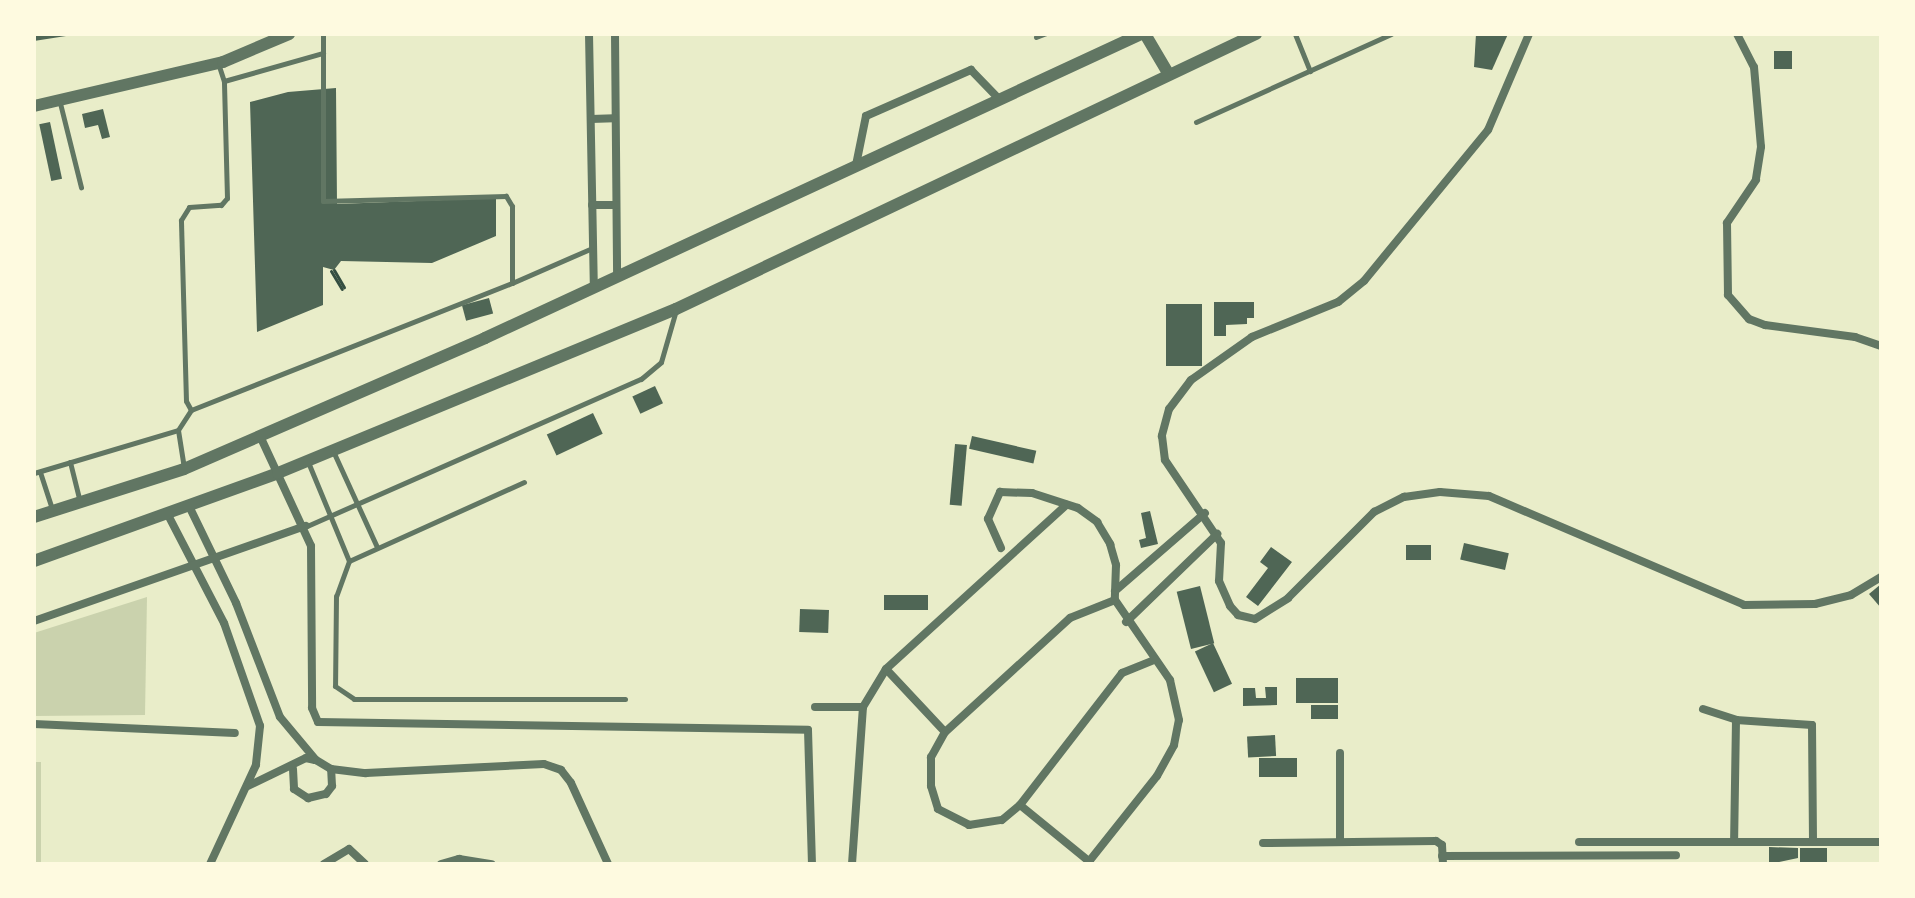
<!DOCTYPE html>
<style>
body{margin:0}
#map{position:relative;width:1915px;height:898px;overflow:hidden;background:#e9edc9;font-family:Arial,sans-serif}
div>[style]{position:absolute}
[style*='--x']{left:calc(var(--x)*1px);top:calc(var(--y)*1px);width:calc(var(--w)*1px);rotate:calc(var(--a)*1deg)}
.green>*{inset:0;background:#cad2ad;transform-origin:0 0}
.building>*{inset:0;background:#4f6655;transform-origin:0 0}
.path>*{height:3px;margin:-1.5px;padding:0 1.5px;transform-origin:1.5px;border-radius:1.5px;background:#344e41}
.service>*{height:5px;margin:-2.5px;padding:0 2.5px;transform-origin:2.5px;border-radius:2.5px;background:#617663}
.minor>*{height:8px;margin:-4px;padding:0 4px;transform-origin:4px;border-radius:4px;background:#617663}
.tertiary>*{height:12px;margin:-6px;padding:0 6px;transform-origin:6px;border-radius:6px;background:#617663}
span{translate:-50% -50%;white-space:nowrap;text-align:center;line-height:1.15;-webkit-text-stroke:6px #fefae0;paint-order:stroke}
.frame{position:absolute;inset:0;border:36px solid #fefae0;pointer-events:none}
</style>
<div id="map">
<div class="green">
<i style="clip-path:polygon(147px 597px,145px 715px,34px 716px,34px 633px)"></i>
<i style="left:34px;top:762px;width:7px;height:102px"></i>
</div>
<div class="building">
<i style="clip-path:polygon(34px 34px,66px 34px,66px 36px,34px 41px)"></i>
<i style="clip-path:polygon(1476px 34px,1508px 34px,1492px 70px,1474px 67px)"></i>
<i style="left:1774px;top:51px;width:18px;height:18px"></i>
<i style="clip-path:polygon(336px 88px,337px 204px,496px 198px,496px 236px,432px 263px,341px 261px,334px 270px,323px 267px,323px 305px,257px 332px,250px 102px,288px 92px)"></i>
<i style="clip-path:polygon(103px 109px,110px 137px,102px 139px,98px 125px,85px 128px,82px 114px)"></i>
<i style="left:50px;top:122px;width:58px;height:11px;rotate:78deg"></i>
<i style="left:489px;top:298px;width:16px;height:28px;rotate:75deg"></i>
<i style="clip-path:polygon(1214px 302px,1254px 302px,1254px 318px,1247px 318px,1247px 324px,1226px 325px,1226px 336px,1214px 336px)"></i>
<i style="left:1166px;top:304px;width:36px;height:62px"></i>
<i style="left:655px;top:386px;width:19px;height:25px;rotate:65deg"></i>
<i style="left:593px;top:413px;width:23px;height:51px;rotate:65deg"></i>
<i style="left:972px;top:436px;width:66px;height:13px;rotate:13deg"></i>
<i style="left:955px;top:444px;width:12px;height:61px;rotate:5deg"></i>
<i style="clip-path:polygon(1150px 511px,1158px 544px,1141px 548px,1139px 540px,1146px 538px,1141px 513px)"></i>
<i style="left:1464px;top:543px;width:46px;height:17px;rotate:13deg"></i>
<i style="left:1406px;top:545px;width:25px;height:15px"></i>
<i style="clip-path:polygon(1271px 547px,1292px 562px,1258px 606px,1246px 597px,1268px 568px,1260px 562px)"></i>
<i style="clip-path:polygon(1881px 584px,1881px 608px,1869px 594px)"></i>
<i style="left:1200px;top:586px;width:59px;height:24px;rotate:76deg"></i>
<i style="left:884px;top:595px;width:44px;height:15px"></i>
<i style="left:800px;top:609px;width:29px;height:23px;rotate:2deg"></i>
<i style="left:1213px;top:643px;width:45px;height:20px;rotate:65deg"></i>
<i style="left:1296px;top:678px;width:42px;height:25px"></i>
<i style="clip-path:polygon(1265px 687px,1277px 687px,1277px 705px,1243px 706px,1243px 688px,1255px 688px,1256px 698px,1266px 698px)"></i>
<i style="left:1311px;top:705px;width:27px;height:14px"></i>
<i style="left:1275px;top:735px;width:21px;height:28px;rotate:87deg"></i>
<i style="left:1297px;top:758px;width:19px;height:38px;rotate:90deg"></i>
<i style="clip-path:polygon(1769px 847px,1798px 848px,1798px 858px,1769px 864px)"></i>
<i style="left:1800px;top:848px;width:27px;height:16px"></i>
</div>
<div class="path">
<i style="--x:334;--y:270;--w:20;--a:60"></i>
<i style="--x:331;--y:271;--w:21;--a:59"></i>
</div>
<div class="service">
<i style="--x:1295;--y:34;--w:40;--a:68"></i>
<i style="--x:1036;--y:37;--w:9;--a:-21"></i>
<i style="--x:218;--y:63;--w:19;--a:72"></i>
<i style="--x:60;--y:103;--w:87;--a:76"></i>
<i style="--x:1196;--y:122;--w:214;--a:-24.3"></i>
<i style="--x:512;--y:283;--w:87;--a:-23.6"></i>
<i style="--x:191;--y:410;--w:10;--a:-119"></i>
<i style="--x:186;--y:401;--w:181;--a:-91.6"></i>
<i style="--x:181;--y:220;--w:15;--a:-58"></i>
<i style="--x:189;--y:207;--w:32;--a:-4"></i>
<i style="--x:221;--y:205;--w:9;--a:-49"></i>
<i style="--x:227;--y:198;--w:117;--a:-91.5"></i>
<i style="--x:224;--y:81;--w:103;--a:-15.8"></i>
<i style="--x:333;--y:451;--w:106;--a:65.4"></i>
<i style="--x:70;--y:462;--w:41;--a:76"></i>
<i style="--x:308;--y:462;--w:107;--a:67.5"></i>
<i style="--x:184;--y:468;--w:38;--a:-99"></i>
<i style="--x:178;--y:430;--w:24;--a:-57"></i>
<i style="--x:191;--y:410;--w:345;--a:-21.6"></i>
<i style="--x:512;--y:283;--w:77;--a:-90"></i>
<i style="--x:512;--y:206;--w:12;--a:-121"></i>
<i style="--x:506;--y:196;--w:183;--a:178.4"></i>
<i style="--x:323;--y:201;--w:167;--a:-90"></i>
<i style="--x:40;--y:472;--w:40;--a:72"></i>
<i style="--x:34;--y:473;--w:150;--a:-16.6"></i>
<i style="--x:524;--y:482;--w:192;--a:155.7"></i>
<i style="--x:349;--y:561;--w:37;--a:110"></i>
<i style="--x:336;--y:596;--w:90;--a:90.6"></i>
<i style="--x:335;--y:686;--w:23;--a:34"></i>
<i style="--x:354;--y:699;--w:271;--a:0"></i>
<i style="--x:307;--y:526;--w:365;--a:-23.8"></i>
<i style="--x:641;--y:379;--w:26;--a:-40"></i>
<i style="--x:661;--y:362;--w:54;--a:-73.9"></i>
</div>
<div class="minor">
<i style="--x:589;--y:34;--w:254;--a:88.9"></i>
<i style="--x:615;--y:34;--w:241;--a:89.5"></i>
<i style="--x:1529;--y:34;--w:104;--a:113.1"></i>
<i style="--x:1488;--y:130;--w:195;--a:129.4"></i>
<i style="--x:1364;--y:281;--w:33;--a:141"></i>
<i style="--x:1338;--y:302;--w:93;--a:157.9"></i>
<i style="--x:1252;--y:337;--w:75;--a:144.8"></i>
<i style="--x:1191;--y:380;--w:36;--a:127"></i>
<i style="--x:1169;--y:409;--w:28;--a:105"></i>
<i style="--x:1162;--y:436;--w:24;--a:83"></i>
<i style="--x:1165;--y:460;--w:100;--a:56"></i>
<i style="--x:1221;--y:543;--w:38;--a:93"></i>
<i style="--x:1219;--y:581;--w:27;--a:66"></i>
<i style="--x:1230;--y:606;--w:12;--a:48"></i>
<i style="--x:1238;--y:615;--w:17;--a:13"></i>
<i style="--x:1255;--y:619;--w:39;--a:-32"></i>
<i style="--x:1288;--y:598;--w:122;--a:-45"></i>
<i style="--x:1374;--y:512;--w:34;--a:-27"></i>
<i style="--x:1404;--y:497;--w:36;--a:-8"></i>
<i style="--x:1440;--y:492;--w:49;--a:4.7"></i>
<i style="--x:1489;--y:496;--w:277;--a:23.1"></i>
<i style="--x:1744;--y:605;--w:71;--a:-0.8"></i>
<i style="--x:1815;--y:604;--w:37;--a:-14"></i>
<i style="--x:1851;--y:595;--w:35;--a:-31"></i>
<i style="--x:1737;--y:34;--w:37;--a:63"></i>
<i style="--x:1754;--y:67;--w:80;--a:85"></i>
<i style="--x:1761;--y:147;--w:33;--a:99"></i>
<i style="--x:1756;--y:180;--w:52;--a:124"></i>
<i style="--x:1727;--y:223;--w:72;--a:89.2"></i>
<i style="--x:1728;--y:295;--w:32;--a:49"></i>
<i style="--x:1749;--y:319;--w:17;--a:21"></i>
<i style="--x:1765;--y:325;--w:91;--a:7.6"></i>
<i style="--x:1855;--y:337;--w:28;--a:19"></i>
<i style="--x:591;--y:119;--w:23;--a:-2"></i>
<i style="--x:856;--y:165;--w:50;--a:-78.5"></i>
<i style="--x:866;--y:116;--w:115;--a:-23.7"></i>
<i style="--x:971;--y:70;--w:40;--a:46"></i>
<i style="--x:592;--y:205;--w:24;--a:0"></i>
<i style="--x:260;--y:436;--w:121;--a:65.1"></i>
<i style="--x:311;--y:546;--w:162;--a:89.6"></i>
<i style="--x:312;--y:708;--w:15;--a:67"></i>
<i style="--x:318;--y:722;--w:490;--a:0.9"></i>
<i style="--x:808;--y:730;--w:134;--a:88.3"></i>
<i style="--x:189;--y:506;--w:108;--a:64.1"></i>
<i style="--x:236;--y:603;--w:122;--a:68.9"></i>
<i style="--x:280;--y:717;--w:56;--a:50.1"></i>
<i style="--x:316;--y:760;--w:17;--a:31"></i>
<i style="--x:331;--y:769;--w:35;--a:7"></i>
<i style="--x:366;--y:773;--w:178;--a:-2.9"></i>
<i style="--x:544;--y:764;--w:18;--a:19"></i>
<i style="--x:561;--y:770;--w:16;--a:52"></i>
<i style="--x:571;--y:783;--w:89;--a:65.4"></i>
<i style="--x:167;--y:513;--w:124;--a:62.6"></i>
<i style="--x:224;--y:623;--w:109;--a:70.7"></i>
<i style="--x:260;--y:726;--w:39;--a:96"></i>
<i style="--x:256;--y:765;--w:109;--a:114.9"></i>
<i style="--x:1001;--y:548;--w:32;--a:-114"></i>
<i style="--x:988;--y:519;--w:30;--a:-66"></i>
<i style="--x:1000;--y:492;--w:32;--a:2"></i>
<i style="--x:1032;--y:493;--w:48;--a:18.1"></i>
<i style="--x:1078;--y:508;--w:24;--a:36"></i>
<i style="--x:1097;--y:522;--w:26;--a:59"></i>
<i style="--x:1110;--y:544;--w:22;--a:74"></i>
<i style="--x:1116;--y:565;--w:35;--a:92"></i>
<i style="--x:1115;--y:591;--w:119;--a:-40.9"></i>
<i style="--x:34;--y:621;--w:288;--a:-19.3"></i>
<i style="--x:1126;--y:622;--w:127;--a:-44"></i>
<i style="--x:886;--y:669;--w:86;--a:46.9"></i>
<i style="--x:815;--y:707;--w:48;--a:0"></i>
<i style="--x:863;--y:707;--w:44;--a:-58.8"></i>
<i style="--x:886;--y:669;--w:244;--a:-42.3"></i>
<i style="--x:1703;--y:709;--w:35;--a:18"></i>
<i style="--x:1736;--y:720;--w:122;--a:90.9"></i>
<i style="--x:1734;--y:842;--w:147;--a:0"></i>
<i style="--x:1736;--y:720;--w:76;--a:3.8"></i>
<i style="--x:1812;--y:725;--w:117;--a:89.5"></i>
<i style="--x:34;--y:724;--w:201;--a:2.6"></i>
<i style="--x:293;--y:769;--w:20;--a:87"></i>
<i style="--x:294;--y:789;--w:17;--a:33"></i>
<i style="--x:308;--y:798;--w:18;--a:-13"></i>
<i style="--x:326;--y:794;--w:10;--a:-53"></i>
<i style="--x:332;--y:786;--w:17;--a:-93"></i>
<i style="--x:248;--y:786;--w:64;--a:-25.8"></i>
<i style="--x:306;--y:758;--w:8;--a:14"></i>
<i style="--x:1020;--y:805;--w:90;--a:39.2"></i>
<i style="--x:1340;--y:842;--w:89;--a:-90"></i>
<i style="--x:1579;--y:842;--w:155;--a:0"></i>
<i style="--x:1263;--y:843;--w:173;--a:-0.7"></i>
<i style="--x:1436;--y:841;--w:7;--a:34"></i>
<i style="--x:1442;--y:845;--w:19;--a:87"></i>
<i style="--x:1442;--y:856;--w:234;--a:-0.2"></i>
<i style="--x:324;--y:864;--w:29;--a:-31"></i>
<i style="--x:349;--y:849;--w:22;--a:43"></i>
<i style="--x:441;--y:864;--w:19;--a:-16"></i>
<i style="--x:459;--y:859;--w:33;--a:9"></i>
<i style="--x:852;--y:864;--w:157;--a:-86"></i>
<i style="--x:1087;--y:864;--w:112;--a:-51.5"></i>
<i style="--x:1157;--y:776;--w:35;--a:-61"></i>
<i style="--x:1174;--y:745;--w:25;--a:-79"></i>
<i style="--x:1179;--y:720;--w:41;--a:-102.7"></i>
<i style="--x:1170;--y:680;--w:97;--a:-124.5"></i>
<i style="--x:1115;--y:600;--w:48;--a:158.2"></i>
<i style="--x:1070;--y:618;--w:169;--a:137.6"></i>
<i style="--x:945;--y:732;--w:29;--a:119"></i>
<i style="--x:931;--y:757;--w:29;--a:90"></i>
<i style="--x:931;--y:786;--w:24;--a:73"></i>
<i style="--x:938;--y:809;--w:35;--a:27"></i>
<i style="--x:969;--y:825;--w:33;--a:-9"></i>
<i style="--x:1002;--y:820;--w:23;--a:-40"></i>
<i style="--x:1020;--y:805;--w:167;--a:-52.3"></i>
<i style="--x:1122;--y:673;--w:35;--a:-22"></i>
</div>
<div class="tertiary">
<i style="--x:1145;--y:34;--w:45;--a:59.5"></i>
<i style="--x:34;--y:106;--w:194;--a:-13.1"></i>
<i style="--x:223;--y:62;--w:72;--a:-23"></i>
<i style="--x:34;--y:517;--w:157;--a:-17.7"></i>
<i style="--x:184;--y:469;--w:328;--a:-23.5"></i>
<i style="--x:485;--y:338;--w:723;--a:-24.86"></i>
<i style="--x:34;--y:561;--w:259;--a:-19.8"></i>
<i style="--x:278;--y:473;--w:430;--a:-22.4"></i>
<i style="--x:676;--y:309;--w:642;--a:-25.37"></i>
</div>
<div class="frame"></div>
</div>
